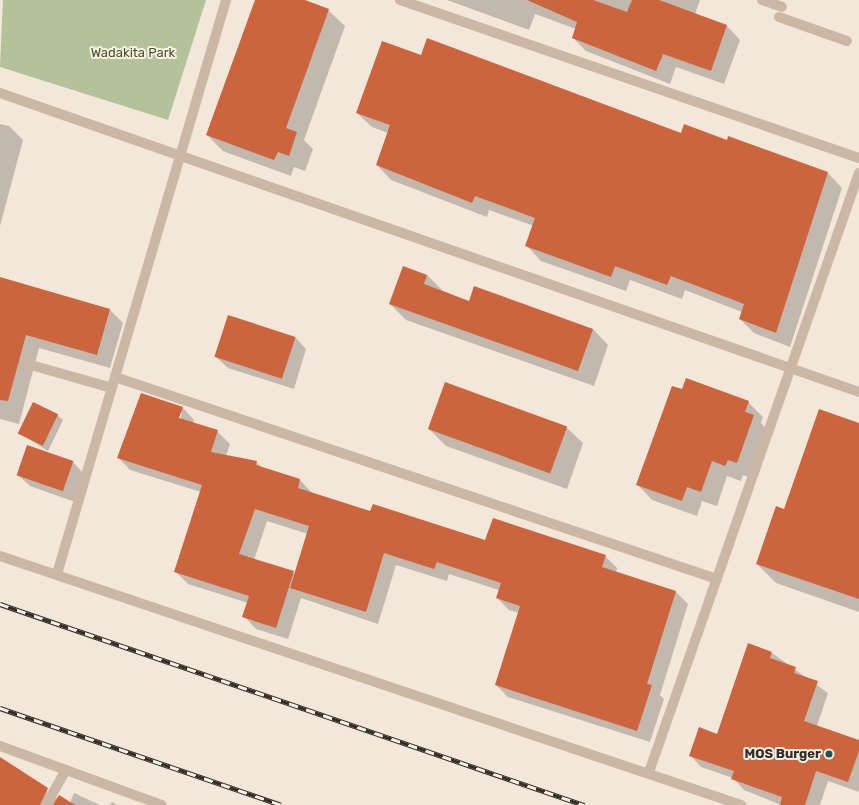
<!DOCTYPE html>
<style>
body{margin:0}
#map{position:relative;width:859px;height:805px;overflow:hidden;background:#f3e7d9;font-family:Rubik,sans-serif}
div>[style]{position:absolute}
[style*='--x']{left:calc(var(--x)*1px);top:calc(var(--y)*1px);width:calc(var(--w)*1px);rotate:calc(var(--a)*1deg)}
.green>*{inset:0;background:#b3c299}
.shadow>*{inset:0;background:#0003}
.building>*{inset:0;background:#cc643e;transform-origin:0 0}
.service>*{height:10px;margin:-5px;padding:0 5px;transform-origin:5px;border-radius:5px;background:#cbb7a5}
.minor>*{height:10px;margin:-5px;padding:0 5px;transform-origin:5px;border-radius:5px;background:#cbb7a5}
.rail>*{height:4.5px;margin-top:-2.25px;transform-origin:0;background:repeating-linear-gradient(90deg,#faf1e6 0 9px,#362c27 0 18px);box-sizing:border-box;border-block:1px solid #362c27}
.dots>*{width:11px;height:11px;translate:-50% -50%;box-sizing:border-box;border:2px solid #faf1e6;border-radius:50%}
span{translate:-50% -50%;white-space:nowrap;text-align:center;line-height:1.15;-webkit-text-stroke:4px #faf1e6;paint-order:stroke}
.park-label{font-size:13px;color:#445629}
.poi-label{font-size:13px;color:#362c27;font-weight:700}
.right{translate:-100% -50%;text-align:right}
</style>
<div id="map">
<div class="green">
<i style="clip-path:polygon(3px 0,206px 0,168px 120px,0 67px)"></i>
</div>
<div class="shadow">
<i style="clip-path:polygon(256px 0,302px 0,328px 10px,345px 26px,304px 140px,313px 149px,305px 171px,294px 167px,291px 176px,223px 151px,207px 135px)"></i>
<i style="clip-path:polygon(447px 0,700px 0,695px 14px,727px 26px,740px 40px,724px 84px,676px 67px,670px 84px,586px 51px,573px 38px,576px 29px,535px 14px,529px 30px)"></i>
<i style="clip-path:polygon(422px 56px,681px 135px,728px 141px,729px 137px,828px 173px,842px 188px,790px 347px,754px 333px,740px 319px,742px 312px,685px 290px,682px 299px,630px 280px,626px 291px,541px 261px,527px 246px,534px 226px,489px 210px,487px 217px,391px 180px,377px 165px,388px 133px,372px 127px,357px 113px)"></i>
<i style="clip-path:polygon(0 124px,9px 126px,23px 140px,0 226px)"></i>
<i style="clip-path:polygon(404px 267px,427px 275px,443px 291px,470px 302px,593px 329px,608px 345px,594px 386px,406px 320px,390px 304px)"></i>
<i style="clip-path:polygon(0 278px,109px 309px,123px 323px,110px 368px,39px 348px,19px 424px,0 419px)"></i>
<i style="clip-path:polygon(295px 337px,306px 349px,294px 389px,228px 368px,216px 357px)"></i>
<i style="clip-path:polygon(683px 390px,748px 402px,763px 417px,761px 423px,769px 431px,752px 478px,743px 475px,741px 481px,727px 476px,717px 506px,702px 501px,697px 516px,652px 500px,637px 484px)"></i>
<i style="clip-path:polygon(evenodd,182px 407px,194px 420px,193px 424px,217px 431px,230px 444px,226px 456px,256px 462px,263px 468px,300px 480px,312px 493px,371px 512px,486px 542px,605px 556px,617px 568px,616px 573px,676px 592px,688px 604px,660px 695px,664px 699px,650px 742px,508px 697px,496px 685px,519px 613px,509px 610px,497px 598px,499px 590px,449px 574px,447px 581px,396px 565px,378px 624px,301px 598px,288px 639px,256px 629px,244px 616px,248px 603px,188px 584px,175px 571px,201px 492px,130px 470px,118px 457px,182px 407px,180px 413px,182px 413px,179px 423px,177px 423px,180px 413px,182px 407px,267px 521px,308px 534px,295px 574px,254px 560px,267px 521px)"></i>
<i style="clip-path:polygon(57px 415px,63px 420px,48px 451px,19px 433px)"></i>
<i style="clip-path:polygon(859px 424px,859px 612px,776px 583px,757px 564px,784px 510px)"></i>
<i style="clip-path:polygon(566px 427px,583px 443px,567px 489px,446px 446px,429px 429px)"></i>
<i style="clip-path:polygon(28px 446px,73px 462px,84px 474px,75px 502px,30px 486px,18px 475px)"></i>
<i style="clip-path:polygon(772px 653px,828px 693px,817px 726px,859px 741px,859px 792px,828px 781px,820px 805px,781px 805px,744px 790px,733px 778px,701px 767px,690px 755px,718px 735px)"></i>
<i style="clip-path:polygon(0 759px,58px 799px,70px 803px,74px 793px,100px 805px,0 805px)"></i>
<i style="clip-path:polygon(112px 802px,117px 805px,110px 805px)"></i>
</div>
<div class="building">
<i style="clip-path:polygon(255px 0,305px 0,329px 9px,286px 128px,297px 132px,289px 156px,278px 152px,274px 160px,206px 135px)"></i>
<i style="clip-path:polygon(527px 0,593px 0,627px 12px,632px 0,659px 0,727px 25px,711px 71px,663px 54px,656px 71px,572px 38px,577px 22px)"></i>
<i style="clip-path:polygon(427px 38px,681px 133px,684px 124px,727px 140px,728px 136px,828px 172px,776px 333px,739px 319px,744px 304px,671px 276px,667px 285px,615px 266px,611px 277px,525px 246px,535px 218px,475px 196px,472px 203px,376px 165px,390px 125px,356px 113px,382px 41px,421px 55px)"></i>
<i style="clip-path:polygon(403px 266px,427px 275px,424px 284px,469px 301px,474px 286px,593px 329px,578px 371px,389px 304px)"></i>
<i style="clip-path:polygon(0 277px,110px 309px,97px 355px,26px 335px,8px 401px,0 400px)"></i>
<i style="left:228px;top:315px;width:71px;height:44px;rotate:18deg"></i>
<i style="clip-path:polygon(686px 378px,749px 401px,745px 412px,754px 415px,737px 463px,728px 460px,725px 466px,712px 461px,701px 492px,687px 487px,682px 501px,636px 485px,672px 386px,682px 389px)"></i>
<i style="left:445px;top:382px;width:130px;height:50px;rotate:20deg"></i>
<i style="clip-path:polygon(141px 393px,183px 407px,179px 418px,218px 430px,211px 452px,257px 461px,256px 465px,300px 479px,298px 488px,370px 511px,373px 504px,485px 540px,493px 518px,606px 555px,602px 567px,676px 591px,647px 684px,652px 685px,637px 731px,495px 685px,520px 606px,496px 598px,501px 583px,437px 562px,434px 569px,384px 553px,366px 612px,290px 588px,309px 526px,255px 509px,239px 554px,294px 571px,276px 628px,242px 617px,249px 596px,174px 572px,202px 485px,117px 458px)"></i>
<i style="left:33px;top:402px;width:28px;height:35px;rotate:26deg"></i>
<i style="clip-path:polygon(819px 409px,859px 423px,859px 599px,756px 564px,776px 506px,784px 509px)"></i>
<i style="left:27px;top:445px;width:49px;height:32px;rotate:19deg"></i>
<i style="clip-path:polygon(748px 643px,772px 652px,770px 658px,796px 667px,794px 673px,818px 681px,804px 721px,859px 740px,859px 751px,848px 782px,816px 771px,805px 805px,780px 805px,782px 797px,731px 779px,734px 771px,689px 756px,699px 727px,717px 734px)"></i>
<i style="clip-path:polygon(0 757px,48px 788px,40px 805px,0 805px)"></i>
<i style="clip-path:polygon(59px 795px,75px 805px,53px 805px)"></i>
</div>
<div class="service">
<i style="--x:762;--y:0;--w:21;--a:19"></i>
<i style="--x:779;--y:17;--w:72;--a:19.4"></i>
</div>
<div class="minor">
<i style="--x:400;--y:0;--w:485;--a:19"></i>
<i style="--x:0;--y:93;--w:910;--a:19.19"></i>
<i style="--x:24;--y:363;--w:91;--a:15.9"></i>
<i style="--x:115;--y:377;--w:635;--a:18.55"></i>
<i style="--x:0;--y:556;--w:782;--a:18.57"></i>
<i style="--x:57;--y:574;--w:598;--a:-73.59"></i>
<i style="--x:0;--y:746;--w:172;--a:20"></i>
<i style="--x:649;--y:772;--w:635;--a:-70.68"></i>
<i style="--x:46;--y:805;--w:40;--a:-60.3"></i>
</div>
<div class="rail">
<i style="--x:0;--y:604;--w:618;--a:18.99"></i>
<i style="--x:0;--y:708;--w:297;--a:19"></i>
</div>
<div class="dots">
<i style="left:829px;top:754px;background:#1a545a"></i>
</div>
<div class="park-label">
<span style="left:133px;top:53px">Wadakita Park</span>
</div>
<div class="poi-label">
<span class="right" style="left:821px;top:754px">MOS Burger</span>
</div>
</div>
